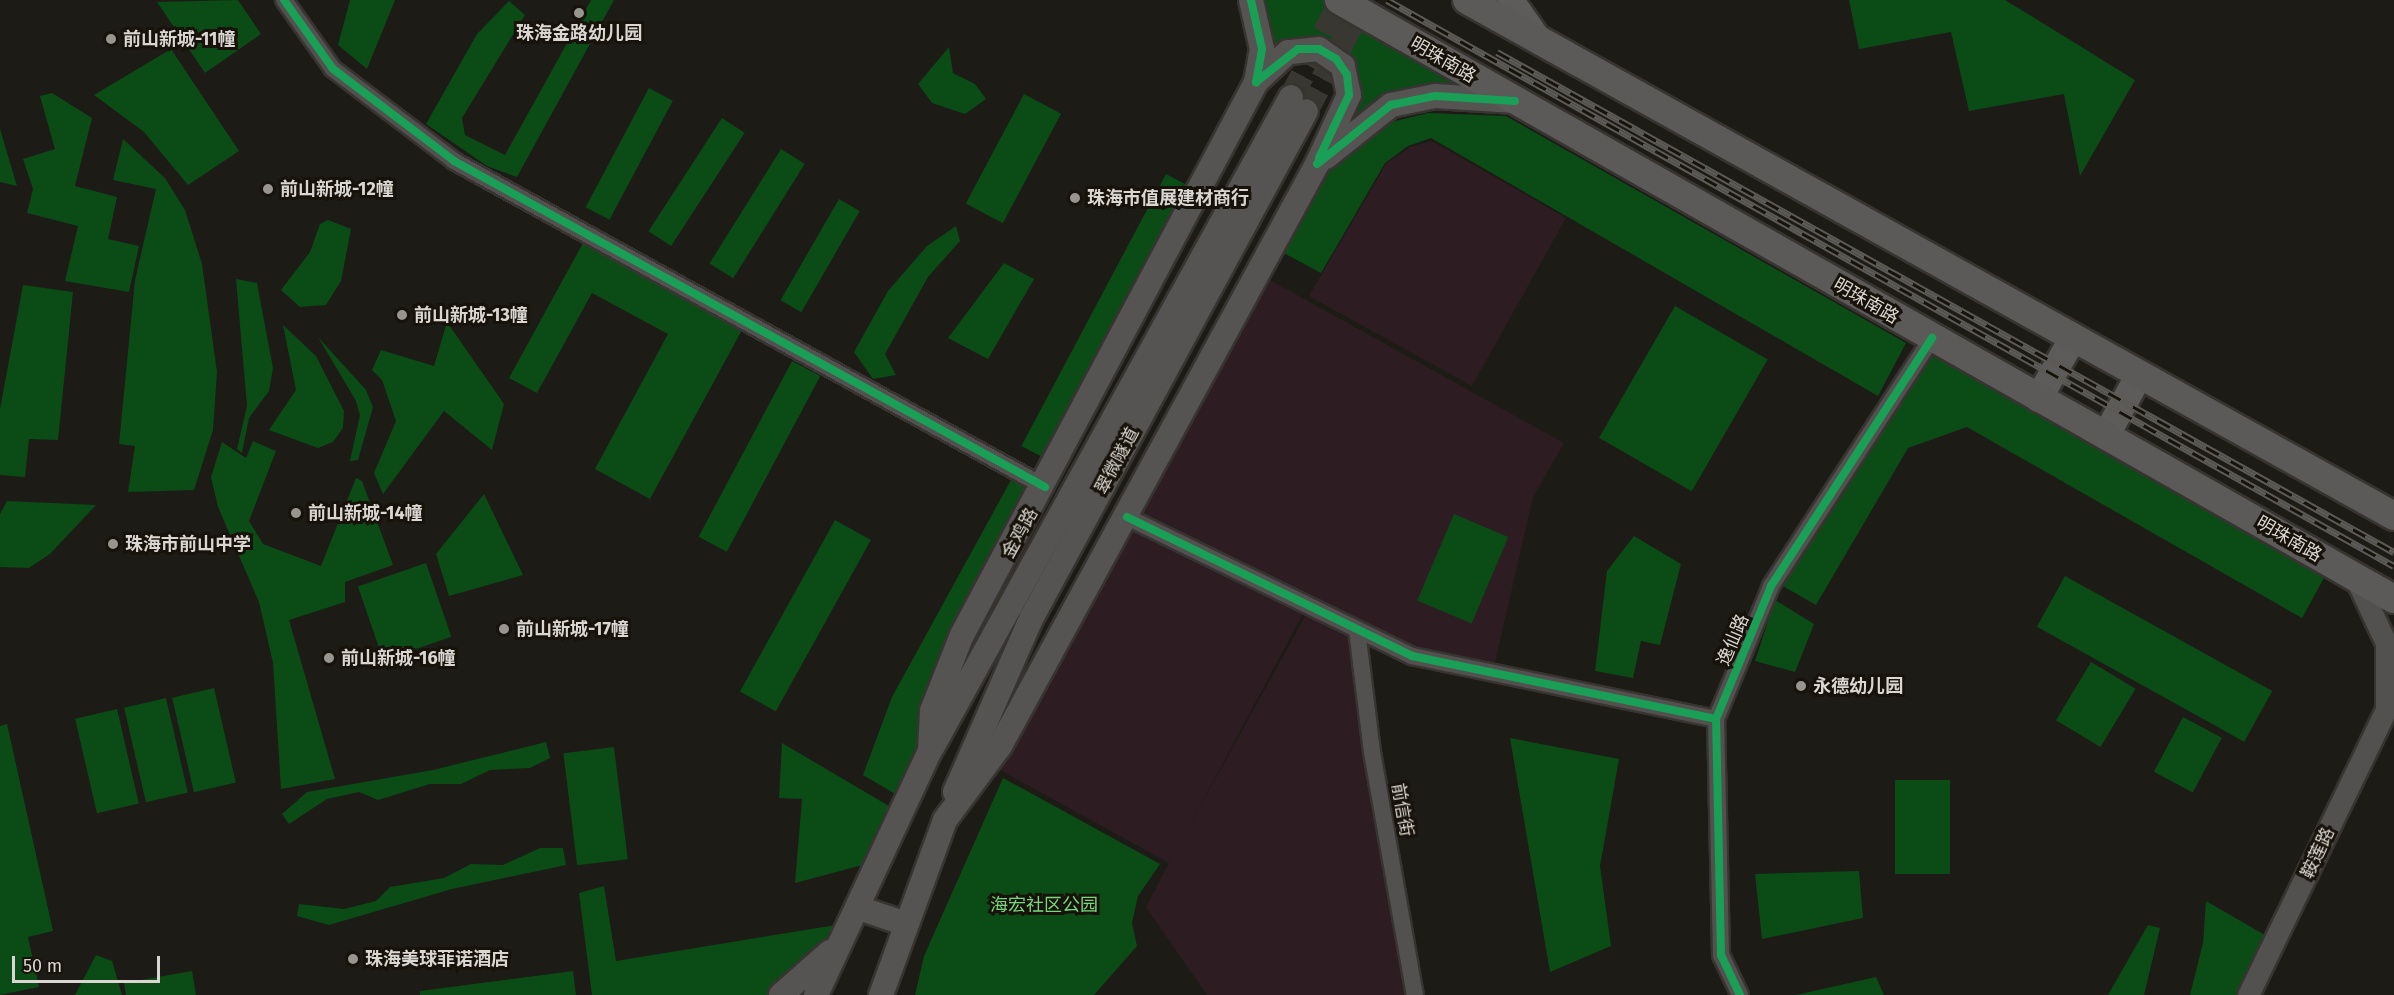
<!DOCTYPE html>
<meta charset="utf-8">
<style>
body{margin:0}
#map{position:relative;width:2394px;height:995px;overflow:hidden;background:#1d1b16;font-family:"Fira Sans","Noto Sans SC",sans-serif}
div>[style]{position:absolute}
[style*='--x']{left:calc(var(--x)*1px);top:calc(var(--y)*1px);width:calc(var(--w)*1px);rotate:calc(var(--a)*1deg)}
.commercial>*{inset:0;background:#2d1d22}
.green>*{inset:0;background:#0a4b16;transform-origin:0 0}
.secondary-tunnel>*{height:24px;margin-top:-12px;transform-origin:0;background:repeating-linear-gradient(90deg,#393732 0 24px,transparent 0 36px)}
.roads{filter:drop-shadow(2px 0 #373431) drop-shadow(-2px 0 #373431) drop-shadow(0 2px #373431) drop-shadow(0 -2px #373431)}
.minor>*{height:16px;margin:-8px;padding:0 8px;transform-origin:8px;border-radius:8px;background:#53514f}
.tertiary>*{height:21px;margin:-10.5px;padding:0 10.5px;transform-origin:10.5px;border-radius:10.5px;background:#53514f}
.secondary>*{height:24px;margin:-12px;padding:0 12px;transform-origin:12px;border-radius:12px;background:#565452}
.primary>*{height:27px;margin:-13.5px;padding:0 13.5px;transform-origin:13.5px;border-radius:13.5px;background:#5e5c5a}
.trunk>*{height:28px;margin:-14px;padding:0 14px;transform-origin:14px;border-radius:14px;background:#5c5a58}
.rail>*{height:7px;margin-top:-3.5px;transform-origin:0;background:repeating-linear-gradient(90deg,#17130a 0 14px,#5c5a57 0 28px);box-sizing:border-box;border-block:2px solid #5c5a57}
.cycleway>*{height:8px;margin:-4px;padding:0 4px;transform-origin:4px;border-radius:4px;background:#1a9f57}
.dots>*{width:16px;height:16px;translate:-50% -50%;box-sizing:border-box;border:3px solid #17130a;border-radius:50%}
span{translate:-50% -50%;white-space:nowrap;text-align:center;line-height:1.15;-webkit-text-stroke:6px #17130a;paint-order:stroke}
.poi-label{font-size:18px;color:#dad7d2;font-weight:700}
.left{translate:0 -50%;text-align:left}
.street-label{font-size:18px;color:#dad7d2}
.park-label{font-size:18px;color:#76d97d}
.scale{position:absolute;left:12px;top:956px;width:148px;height:27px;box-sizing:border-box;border:3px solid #dad7d2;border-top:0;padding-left:8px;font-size:18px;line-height:21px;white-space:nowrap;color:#dad7d2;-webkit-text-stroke:4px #17130a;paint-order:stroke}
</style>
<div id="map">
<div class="commercial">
<i style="clip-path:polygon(1432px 141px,1566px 218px,1472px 386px,1309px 296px,1386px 164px,1410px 147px)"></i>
<i style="clip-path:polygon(1259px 274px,1564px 443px,1533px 497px,1493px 671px,1413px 654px,1129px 517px)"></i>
<i style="clip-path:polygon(1128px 519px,1305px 610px,1185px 834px,1308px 611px,1356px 631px,1415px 995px,1207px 995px,1146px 907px,1169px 863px,991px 765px)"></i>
</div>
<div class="green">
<i style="clip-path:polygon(238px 0,261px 34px,205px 73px,157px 2px)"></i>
<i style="clip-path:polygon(350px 0,395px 0,367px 69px,338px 45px)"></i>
<i style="clip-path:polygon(591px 0,614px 0,517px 177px,487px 166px,426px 124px,477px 34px,509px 1px,525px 15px,462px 118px,465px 135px,505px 155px)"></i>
<i style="clip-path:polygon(1257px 0,1331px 0,1494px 94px,1434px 92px,1330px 146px,1350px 112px,1330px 46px,1263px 70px)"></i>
<i style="clip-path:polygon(1849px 0,2005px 0,2135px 80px,2080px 176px,2064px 94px,1969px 111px,1951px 32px,1859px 49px)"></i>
<i style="clip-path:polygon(949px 47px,953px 73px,975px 84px,986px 99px,965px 114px,932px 103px,918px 84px)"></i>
<i style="clip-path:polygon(171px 49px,239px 151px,188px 185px,144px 132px,94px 95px)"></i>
<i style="left:649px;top:88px;width:27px;height:135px;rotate:28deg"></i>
<i style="clip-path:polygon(52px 93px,92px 118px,75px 186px,117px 197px,108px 239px,139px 246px,129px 292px,65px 281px,78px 226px,27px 213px,33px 189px,23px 159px,55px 149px,40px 96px)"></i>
<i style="left:1024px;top:94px;width:42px;height:124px;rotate:28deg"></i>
<i style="clip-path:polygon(1428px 113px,1506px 116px,1906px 343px,1878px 396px,1431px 138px,1408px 146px,1385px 163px,1321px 273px,1282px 252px,1328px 173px,1383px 124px)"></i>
<i style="left:722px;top:118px;width:27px;height:135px;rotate:33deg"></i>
<i style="clip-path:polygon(0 129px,17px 186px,0 182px)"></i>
<i style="clip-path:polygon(123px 139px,165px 178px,185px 210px,202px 264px,217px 372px,213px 430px,194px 490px,128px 492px,135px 446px,119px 444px,135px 280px,156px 189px,113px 180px)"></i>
<i style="left:781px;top:149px;width:28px;height:135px;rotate:32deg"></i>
<i style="left:1166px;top:174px;width:27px;height:308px;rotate:28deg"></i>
<i style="left:839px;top:199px;width:24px;height:117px;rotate:30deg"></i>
<i style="clip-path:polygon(328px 220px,351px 229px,341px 281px,326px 305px,300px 307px,281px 290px,310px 252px,320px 224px)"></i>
<i style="clip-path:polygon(956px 226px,960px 241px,928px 277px,885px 354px,896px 375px,873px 379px,854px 352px,888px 291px,927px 246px)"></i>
<i style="clip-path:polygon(583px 243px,742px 330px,650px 499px,595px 469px,668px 334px,592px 293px,537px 393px,509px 378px)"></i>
<i style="clip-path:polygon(1004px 263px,1034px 279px,988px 359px,948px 338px)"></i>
<i style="clip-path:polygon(236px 279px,257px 283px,273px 368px,269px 391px,249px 418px,242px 453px,237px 449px,247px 406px)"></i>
<i style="clip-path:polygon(23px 285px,73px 292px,58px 440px,29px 439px,25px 477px,0 475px,0 409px)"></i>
<i style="left:1675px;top:306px;width:107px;height:152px;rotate:30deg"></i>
<i style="clip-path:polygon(447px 322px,504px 404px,492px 450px,444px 411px,383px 494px,374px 473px,396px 421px,382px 380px,372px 370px,381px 350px,434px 366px)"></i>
<i style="clip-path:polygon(283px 325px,316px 356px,344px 411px,343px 428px,333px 442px,318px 448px,269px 430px,296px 390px)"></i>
<i style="clip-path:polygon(318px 337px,366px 390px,373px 407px,358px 460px,350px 461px,360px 415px,356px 401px)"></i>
<i style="clip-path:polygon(1934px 353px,2324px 578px,2302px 618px,1967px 427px,1908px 448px,1816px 605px,1781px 585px)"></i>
<i style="left:792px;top:361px;width:32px;height:199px;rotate:28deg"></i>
<i style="clip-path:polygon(253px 441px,276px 451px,249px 521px,263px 544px,321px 566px,356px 478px,362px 481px,393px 565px,345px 582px,345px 602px,289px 620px,335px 779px,281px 789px,273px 663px,259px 602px,218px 507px,211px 477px,222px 442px,246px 458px)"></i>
<i style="clip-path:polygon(1011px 480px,1034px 493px,902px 798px,863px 775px,892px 697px)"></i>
<i style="clip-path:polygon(484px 494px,523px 575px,449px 596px,436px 554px)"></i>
<i style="clip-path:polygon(7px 501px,96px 505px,50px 554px,29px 568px,0 567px,0 514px)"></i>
<i style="left:1454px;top:514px;width:59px;height:94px;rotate:23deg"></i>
<i style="left:835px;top:520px;width:41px;height:196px;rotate:29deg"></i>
<i style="clip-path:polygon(1634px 536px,1681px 564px,1660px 645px,1641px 641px,1633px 678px,1595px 671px,1607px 571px)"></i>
<i style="left:426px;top:563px;width:78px;height:72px;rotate:71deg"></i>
<i style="left:2065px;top:576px;width:237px;height:58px;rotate:29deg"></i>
<i style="clip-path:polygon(1775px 600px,1814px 624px,1795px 672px,1755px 661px)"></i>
<i style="left:2091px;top:662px;width:52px;height:68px;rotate:31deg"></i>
<i style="left:214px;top:688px;width:97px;height:43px;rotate:77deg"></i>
<i style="left:166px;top:698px;width:97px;height:43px;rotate:77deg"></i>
<i style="left:117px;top:709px;width:97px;height:43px;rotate:77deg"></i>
<i style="left:2183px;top:717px;width:44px;height:62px;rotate:28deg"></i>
<i style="clip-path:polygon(7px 724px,53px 931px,28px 937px,39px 987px,0 995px,0 726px)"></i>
<i style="clip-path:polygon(1510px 738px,1619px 759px,1600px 866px,1611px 946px,1550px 972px)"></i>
<i style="clip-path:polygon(546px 742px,550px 758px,530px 768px,490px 770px,461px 784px,430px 784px,378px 800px,359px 792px,327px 799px,289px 824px,282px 814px,307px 792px,433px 770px)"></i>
<i style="clip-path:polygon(782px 743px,894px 809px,870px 863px,795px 883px,802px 799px,779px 798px)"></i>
<i style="left:614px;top:747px;width:113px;height:51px;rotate:83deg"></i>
<i style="clip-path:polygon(1003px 778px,1160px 864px,1138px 896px,1132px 923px,1137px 946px,1094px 995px,915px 995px,924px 956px)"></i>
<i style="left:1895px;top:780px;width:55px;height:94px"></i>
<i style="clip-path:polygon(540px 848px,563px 848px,566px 865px,452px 889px,329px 925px,297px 916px,299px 904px,344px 909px,376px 901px,390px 887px,444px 878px,471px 864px,503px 865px)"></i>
<i style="clip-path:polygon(1859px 871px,1863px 918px,1762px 939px,1755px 874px)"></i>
<i style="clip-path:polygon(604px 886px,616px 961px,848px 923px,773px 995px,592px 995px,579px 893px)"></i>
<i style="clip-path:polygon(2206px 901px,2270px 938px,2241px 995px,2190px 995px,2203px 943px)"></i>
<i style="clip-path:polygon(2148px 925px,2160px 928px,2144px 995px,2108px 995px)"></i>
<i style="clip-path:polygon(96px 955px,112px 961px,122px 995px,75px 995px)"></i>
<i style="clip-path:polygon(192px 971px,196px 995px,126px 995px,124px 983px)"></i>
<i style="clip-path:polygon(573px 971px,576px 995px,420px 995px,420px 991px)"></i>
<i style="clip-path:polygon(1876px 977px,1884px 995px,1796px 995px)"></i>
</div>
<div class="secondary-tunnel">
<i style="--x:1291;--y:97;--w:110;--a:-62.3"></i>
<i style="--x:1306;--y:111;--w:126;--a:-62"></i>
</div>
<div class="roads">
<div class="minor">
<i style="--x:284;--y:0;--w:85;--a:54.6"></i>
<i style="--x:333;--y:69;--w:152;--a:37.2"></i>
<i style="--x:454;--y:161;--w:675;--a:28.88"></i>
<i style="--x:1127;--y:517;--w:317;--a:26"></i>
<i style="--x:1412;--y:656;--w:310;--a:11.7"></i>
<i style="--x:1357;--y:630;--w:123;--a:83"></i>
<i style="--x:1372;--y:752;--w:247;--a:80"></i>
<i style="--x:1740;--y:995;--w:44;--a:-115.4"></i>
<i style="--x:1721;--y:955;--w:236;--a:-91.2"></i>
<i style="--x:1716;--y:719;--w:144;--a:-67.5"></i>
<i style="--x:1771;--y:586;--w:296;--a:-57"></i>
</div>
<div class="tertiary">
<i style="--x:2248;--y:995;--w:317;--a:-64.2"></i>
<i style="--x:2386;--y:710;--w:67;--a:-90"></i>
<i style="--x:2386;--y:643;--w:71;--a:-115.1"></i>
</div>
<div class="secondary">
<i style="--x:1326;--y:157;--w:83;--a:-38.7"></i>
<i style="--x:1391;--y:105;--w:45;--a:-11.6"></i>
<i style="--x:1435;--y:96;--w:80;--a:3.6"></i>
<i style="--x:933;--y:746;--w:741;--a:-61.12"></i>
<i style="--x:955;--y:792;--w:191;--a:-66.3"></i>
<i style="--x:1032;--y:617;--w:575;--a:-61.56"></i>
<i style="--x:859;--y:908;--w:50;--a:18.8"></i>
<i style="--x:781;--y:995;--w:65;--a:-41.3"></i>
<i style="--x:816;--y:995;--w:269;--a:-65"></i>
<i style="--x:930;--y:751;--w:40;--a:-87.1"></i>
<i style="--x:932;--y:711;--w:82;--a:-68.5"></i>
<i style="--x:962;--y:635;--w:626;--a:-62"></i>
<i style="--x:1256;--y:82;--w:34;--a:-80"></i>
<i style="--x:1262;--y:49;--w:50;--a:-102.7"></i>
<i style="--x:881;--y:995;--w:186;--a:-69.9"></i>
<i style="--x:945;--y:820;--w:92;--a:-53.4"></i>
<i style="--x:1000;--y:746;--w:663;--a:-61.42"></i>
<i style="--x:1317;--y:164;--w:76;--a:-65.1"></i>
<i style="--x:1349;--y:95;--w:30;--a:-102"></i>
<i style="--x:1343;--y:66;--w:29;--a:-145"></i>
<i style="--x:1319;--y:49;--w:31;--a:174"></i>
<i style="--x:1288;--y:52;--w:44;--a:136.8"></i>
</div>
<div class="primary">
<i style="--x:1510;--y:0;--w:47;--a:55.3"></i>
<i style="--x:2038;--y:398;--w:70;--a:-60.2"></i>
<i style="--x:2106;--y:434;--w:68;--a:-61.2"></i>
</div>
<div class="trunk">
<i style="--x:1339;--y:0;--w:1213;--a:29.59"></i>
<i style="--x:1467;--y:0;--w:1061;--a:29.1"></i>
</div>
</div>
<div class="rail">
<i style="--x:1387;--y:0;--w:1155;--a:29.34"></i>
<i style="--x:1497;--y:52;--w:1027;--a:29.14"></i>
</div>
<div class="cycleway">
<i style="--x:284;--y:0;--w:85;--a:54.6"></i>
<i style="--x:333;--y:69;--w:152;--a:37.2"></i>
<i style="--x:454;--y:161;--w:675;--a:28.88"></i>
<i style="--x:1251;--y:0;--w:50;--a:77.3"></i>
<i style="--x:1262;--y:49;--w:34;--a:100"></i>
<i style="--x:1256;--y:82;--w:53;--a:-38.2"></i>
<i style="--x:1298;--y:49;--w:21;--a:0"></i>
<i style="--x:1319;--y:49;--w:20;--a:30"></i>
<i style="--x:1336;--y:59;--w:19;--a:55"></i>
<i style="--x:1347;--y:75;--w:20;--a:84"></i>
<i style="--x:1349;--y:95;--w:70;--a:115.5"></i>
<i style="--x:1317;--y:164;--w:95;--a:-38.6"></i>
<i style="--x:1391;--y:105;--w:45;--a:-11.6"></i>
<i style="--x:1435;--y:96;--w:80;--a:3.6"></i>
<i style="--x:1127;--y:517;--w:317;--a:26"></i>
<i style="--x:1412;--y:656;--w:310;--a:11.7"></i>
<i style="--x:1740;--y:995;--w:44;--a:-115.4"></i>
<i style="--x:1721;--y:955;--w:236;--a:-91.2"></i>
<i style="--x:1716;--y:719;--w:144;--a:-67.5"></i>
<i style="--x:1771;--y:586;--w:296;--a:-57"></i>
</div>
<div class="dots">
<i style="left:579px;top:13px;background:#989590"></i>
<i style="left:111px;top:39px;background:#989590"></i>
<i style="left:268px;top:189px;background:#989590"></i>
<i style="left:1075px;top:198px;background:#989590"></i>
<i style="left:402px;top:315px;background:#989590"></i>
<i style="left:296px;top:513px;background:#989590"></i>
<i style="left:113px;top:544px;background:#989590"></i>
<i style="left:504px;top:629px;background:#989590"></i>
<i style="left:329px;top:658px;background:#989590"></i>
<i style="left:1801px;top:686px;background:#989590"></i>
<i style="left:353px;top:959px;background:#989590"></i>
</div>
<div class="poi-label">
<span style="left:579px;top:33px">珠海金路幼儿园</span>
<span class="left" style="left:123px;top:39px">前山新城-11幢</span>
<span class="left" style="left:280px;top:189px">前山新城-12幢</span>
<span class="left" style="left:1087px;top:198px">珠海市值展建材商行</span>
<span class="left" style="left:414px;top:315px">前山新城-13幢</span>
<span class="left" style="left:308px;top:513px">前山新城-14幢</span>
<span class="left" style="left:125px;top:544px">珠海市前山中学</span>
<span class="left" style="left:516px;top:629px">前山新城-17幢</span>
<span class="left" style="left:341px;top:658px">前山新城-16幢</span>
<span class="left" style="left:1813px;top:686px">永德幼儿园</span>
<span class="left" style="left:365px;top:959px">珠海美球菲诺酒店</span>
</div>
<div class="street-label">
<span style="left:1443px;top:60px;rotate:30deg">明珠南路</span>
<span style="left:1866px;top:301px;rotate:30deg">明珠南路</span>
<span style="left:1117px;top:461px;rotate:-62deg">翠微隧道</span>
<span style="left:1020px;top:533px;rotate:-61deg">金鸡路</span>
<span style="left:2289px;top:539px;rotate:30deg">明珠南路</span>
<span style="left:1733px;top:640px;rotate:-67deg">逸仙路</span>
<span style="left:1402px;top:810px;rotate:80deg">前信街</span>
<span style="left:2318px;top:853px;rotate:-65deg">鞍莲路</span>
</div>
<div class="park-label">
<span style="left:1044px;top:905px">海宏社区公园</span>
</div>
<div class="scale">50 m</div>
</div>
